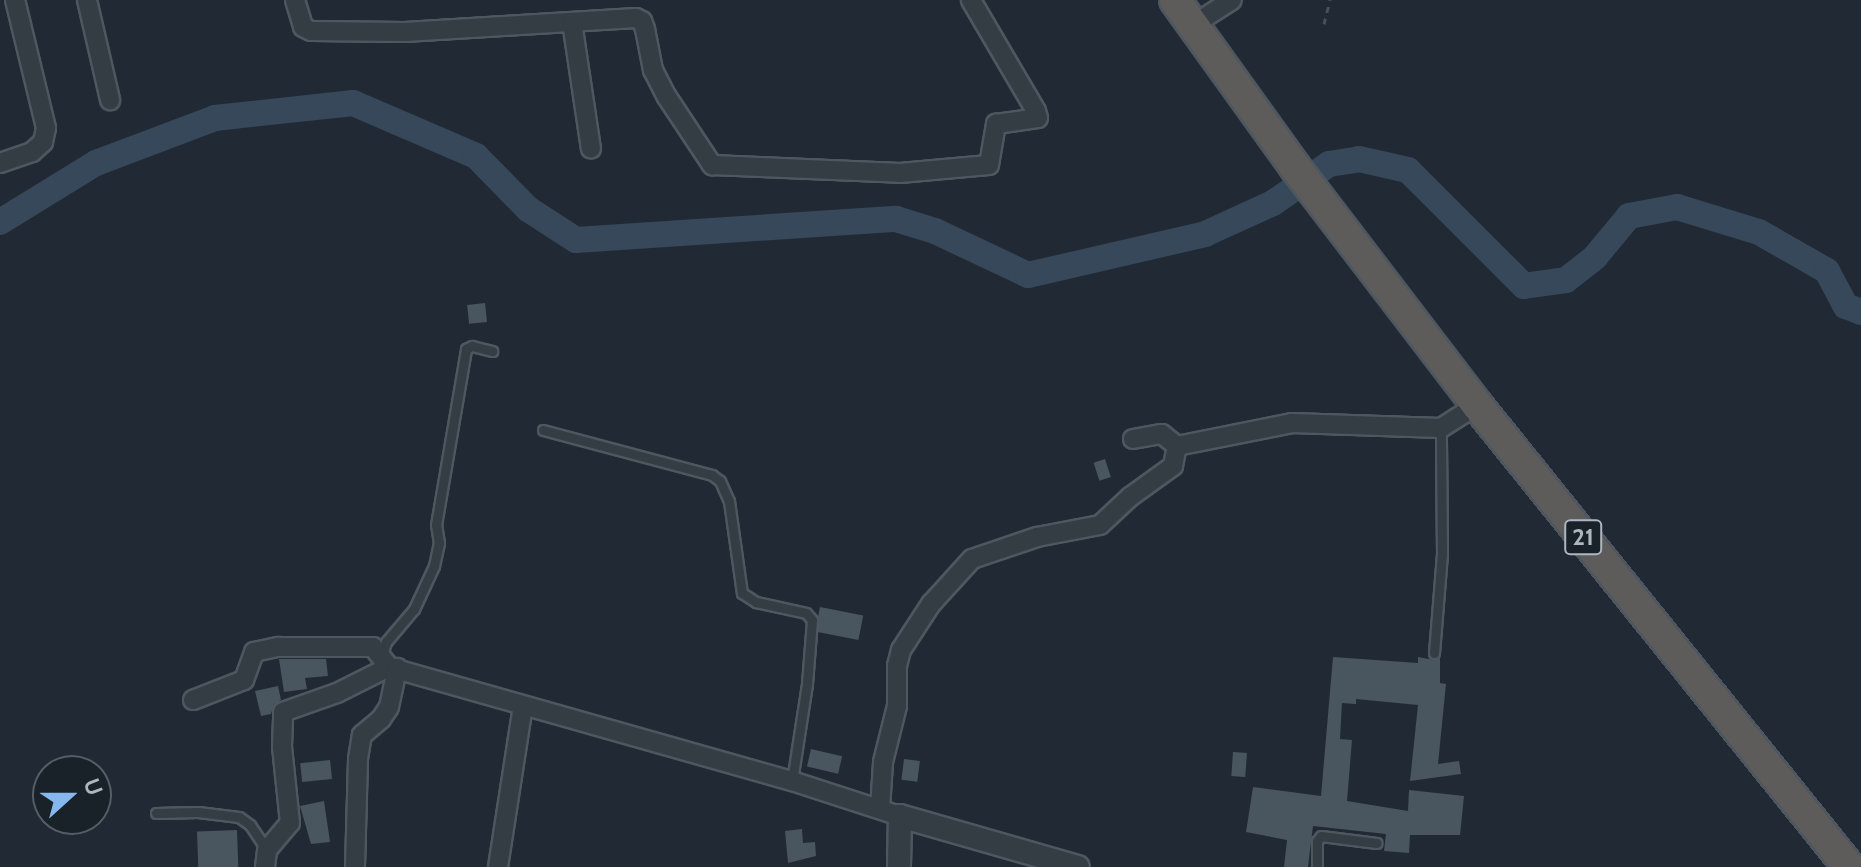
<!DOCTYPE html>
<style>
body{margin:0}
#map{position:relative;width:1861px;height:867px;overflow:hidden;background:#212a34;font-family:Cabin,sans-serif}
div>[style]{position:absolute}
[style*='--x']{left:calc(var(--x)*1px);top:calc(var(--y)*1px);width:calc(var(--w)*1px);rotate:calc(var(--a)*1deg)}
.river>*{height:26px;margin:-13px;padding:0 13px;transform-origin:13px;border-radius:13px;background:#36485a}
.building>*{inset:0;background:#49555f;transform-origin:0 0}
.path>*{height:3px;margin-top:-1.5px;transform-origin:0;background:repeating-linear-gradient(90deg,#425354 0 6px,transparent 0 12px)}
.roads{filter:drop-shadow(2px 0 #4e575f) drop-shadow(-2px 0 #4e575f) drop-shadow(0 2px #4e575f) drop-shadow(0 -2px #4e575f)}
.service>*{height:9px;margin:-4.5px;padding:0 4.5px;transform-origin:4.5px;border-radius:4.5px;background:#343c44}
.minor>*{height:18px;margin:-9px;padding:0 9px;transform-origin:9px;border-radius:9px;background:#343c44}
.tertiary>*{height:22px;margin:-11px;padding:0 11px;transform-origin:11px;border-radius:11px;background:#343c44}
.trunk>*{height:30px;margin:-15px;padding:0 15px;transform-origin:15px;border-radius:15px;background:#5e5c5b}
span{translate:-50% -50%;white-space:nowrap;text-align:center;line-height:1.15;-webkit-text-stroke:7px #192129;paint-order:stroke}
.shield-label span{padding:2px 6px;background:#192129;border:2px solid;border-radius:6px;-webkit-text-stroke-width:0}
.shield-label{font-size:24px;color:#aeb7c1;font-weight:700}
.north{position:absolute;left:32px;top:755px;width:80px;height:80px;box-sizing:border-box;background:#192129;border:2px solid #555d66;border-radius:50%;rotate:69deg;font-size:22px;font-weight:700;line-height:32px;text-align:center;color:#aeb7c1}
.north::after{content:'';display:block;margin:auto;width:28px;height:36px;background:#86b8ee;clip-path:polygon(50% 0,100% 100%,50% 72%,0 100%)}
</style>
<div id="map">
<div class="river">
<i style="--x:0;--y:222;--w:113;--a:-31.6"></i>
<i style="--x:96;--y:163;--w:127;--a:-20.7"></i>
<i style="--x:215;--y:118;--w:139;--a:-6.2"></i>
<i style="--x:353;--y:103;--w:134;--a:23.3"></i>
<i style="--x:476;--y:156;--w:74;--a:45.5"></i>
<i style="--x:528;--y:209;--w:57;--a:32.9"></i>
<i style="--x:576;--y:240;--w:321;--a:-3.8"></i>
<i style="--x:896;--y:219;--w:41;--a:17.1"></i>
<i style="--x:935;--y:231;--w:103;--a:25.3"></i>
<i style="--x:1028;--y:275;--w:182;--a:-13"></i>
<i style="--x:1205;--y:234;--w:75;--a:-24.5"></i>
<i style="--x:1273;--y:203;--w:68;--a:-34.9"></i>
<i style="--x:1329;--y:164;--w:30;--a:-9"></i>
<i style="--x:1359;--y:159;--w:50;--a:12.7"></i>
<i style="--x:1408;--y:170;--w:164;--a:45"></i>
<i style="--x:1524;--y:286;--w:42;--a:-8.1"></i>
<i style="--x:1566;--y:280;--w:37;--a:-38"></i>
<i style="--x:1595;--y:257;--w:53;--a:-50.3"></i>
<i style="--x:1629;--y:216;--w:49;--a:-10.6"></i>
<i style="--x:1677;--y:207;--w:86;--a:17"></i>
<i style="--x:1759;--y:232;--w:78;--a:29.8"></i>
<i style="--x:1827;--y:271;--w:40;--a:62"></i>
<i style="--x:1846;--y:306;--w:16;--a:22"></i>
</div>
<div class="building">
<i style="left:485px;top:303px;width:19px;height:18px;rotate:84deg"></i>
<i style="left:1105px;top:459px;width:19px;height:12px;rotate:72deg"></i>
<i style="left:820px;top:607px;width:44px;height:25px;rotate:11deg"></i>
<i style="clip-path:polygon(1333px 657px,1418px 663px,1418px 657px,1434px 660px,1440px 658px,1440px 683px,1446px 684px,1438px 764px,1459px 761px,1461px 774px,1410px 781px,1418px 705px,1356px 699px,1356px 704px,1342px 703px,1340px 739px,1352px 740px,1347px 801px,1408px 811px,1409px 790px,1464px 796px,1460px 835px,1410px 835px,1409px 853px,1384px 851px,1386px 834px,1313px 826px,1308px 867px,1284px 867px,1287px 840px,1246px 832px,1253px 787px,1321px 796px)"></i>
<i style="clip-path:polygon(279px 659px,326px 659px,328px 676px,305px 678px,307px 689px,284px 692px)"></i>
<i style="clip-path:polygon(278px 686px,281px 700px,274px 704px,271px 714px,261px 716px,255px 691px)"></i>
<i style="left:811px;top:749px;width:32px;height:18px;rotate:13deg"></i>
<i style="left:1233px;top:752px;width:14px;height:24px;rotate:4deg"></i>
<i style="left:904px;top:759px;width:16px;height:21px;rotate:7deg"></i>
<i style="left:330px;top:760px;width:19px;height:30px;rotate:84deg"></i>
<i style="clip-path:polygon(324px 801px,330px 842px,311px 844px,300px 806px)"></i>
<i style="clip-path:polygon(802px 829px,803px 843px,815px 842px,816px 856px,788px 863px,785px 831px)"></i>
<i style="left:237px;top:830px;width:37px;height:40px;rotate:88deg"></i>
</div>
<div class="path">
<i style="--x:1324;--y:24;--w:25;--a:-76"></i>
</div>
<div class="roads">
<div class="service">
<i style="--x:543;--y:430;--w:175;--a:14.9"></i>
<i style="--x:712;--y:475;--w:10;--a:37"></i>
<i style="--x:720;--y:481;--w:22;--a:66"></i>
<i style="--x:729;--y:501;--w:93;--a:82"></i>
<i style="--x:742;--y:593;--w:17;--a:33"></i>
<i style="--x:756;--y:602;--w:51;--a:12.4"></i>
<i style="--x:806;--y:613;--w:9;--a:49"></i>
<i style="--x:812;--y:620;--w:64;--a:94.5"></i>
<i style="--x:807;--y:684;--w:98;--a:98.8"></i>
<i style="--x:1434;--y:653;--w:99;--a:-85.4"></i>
<i style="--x:1442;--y:554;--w:126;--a:-90.5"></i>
<i style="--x:382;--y:655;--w:14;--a:-73"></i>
<i style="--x:386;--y:642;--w:43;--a:-49.7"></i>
<i style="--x:414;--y:609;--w:47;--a:-65.1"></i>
<i style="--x:434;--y:566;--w:24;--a:-78"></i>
<i style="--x:439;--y:543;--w:18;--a:-99"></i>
<i style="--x:436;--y:525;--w:179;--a:-80.3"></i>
<i style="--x:466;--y:349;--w:7;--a:-27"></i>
<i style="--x:472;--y:346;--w:21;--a:14"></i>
<i style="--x:156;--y:813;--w:42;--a:-1.4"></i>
<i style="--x:198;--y:812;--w:41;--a:7"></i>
<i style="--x:239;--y:817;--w:14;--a:36"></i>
<i style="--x:250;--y:825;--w:30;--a:56"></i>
<i style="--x:1317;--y:867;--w:26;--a:-90"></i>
<i style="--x:1317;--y:841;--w:6;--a:-51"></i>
<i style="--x:1321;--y:836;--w:56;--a:7.1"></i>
</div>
<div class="minor">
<i style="--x:87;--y:0;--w:103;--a:77"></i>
<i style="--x:295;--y:0;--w:28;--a:73"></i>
<i style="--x:303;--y:27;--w:9;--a:27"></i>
<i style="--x:311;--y:31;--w:94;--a:0.6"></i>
<i style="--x:405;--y:32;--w:231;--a:-3.5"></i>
<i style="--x:636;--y:18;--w:7;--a:27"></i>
<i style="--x:642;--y:21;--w:9;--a:69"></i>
<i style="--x:645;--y:29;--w:42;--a:79"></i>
<i style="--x:653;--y:70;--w:30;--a:63"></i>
<i style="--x:667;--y:97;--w:82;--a:56.5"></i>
<i style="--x:712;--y:165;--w:188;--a:2.4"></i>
<i style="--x:900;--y:173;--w:89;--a:-5.1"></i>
<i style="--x:989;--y:165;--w:42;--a:-80.3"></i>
<i style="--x:996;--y:124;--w:42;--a:-8.1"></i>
<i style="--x:1038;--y:118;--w:7;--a:-106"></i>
<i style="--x:1036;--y:111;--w:129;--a:-120.4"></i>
<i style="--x:572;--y:22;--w:128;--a:81.5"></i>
<i style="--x:1193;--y:25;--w:46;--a:-32.7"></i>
<i style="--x:0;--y:163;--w:34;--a:-19"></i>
<i style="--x:32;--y:152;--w:15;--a:-42"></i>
<i style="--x:43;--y:142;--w:14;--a:-78"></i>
<i style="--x:46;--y:128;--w:132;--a:-103.6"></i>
<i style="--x:1133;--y:439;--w:29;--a:-10"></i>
<i style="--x:1162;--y:434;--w:19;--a:39"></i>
<i style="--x:1177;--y:446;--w:117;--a:-11.3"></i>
<i style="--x:1292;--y:423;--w:149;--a:1.9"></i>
<i style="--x:1441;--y:428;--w:43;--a:-32.6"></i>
<i style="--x:193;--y:700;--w:55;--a:-21.4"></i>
<i style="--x:244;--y:680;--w:30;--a:-70"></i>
<i style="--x:254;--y:652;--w:25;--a:-12"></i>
<i style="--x:278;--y:647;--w:95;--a:0"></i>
<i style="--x:373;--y:647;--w:26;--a:51"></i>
<i style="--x:880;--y:809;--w:47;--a:-86.3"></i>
<i style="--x:883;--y:762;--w:58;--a:-76"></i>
<i style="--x:897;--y:706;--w:40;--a:-90"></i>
<i style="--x:897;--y:666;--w:16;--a:-76"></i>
<i style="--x:901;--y:650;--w:55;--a:-56.9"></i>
<i style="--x:931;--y:604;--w:61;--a:-47.7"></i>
<i style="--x:972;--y:559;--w:69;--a:-18.7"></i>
<i style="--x:1037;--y:537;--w:64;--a:-10.8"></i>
<i style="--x:1100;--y:525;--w:41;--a:-43"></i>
<i style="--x:1130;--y:497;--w:53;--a:-35.8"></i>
<i style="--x:1173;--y:466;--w:20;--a:-79"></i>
<i style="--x:265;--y:867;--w:17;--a:-83"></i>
<i style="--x:267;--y:850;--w:35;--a:-50"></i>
<i style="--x:290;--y:823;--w:76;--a:-96"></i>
<i style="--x:282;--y:747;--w:35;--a:-88"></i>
<i style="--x:283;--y:712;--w:57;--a:-19.4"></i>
<i style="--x:337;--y:693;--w:58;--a:-26.6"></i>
<i style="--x:389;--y:667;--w:419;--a:15.8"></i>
<i style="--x:792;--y:781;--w:114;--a:18"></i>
<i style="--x:355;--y:867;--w:108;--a:-88.4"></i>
<i style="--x:358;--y:759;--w:24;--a:-81"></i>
<i style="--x:362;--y:735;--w:25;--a:-40"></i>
<i style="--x:381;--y:719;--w:14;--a:-56"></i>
<i style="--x:389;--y:707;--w:40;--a:-78"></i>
<i style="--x:498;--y:867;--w:163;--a:-81.2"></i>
</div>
<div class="tertiary">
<i style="--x:899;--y:867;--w:51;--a:-88.9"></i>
<i style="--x:900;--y:816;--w:185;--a:16"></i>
</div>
<div class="trunk">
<i style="--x:1175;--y:0;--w:206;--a:54.3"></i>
<i style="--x:1295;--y:167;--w:300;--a:52.6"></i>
<i style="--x:1477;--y:405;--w:593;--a:51.16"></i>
</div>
</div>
<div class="shield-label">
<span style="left:1583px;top:537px">21</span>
</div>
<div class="north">U</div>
</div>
